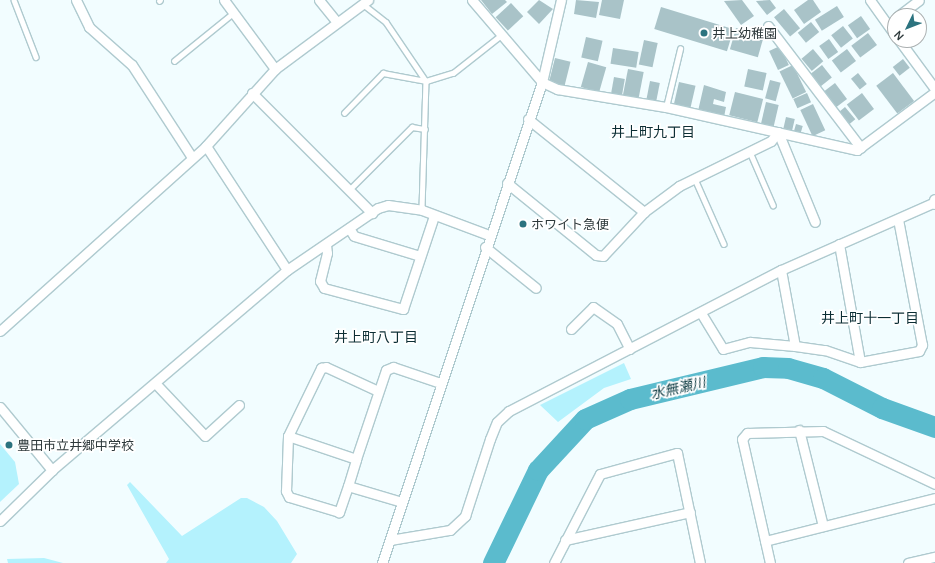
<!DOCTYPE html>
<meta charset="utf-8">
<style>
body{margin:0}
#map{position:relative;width:935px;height:563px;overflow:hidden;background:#f2fdff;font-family:Manrope,"Noto Sans JP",sans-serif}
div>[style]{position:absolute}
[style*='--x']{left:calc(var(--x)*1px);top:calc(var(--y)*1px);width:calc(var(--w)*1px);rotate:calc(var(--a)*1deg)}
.green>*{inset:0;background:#b4f2fd}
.river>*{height:21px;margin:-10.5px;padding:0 10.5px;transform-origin:10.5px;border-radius:10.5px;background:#5bbbcd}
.building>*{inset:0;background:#a9c3c8;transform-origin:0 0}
.roads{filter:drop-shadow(1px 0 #afcacf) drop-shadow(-1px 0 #afcacf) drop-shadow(0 1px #afcacf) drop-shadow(0 -1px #afcacf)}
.service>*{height:4.5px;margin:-2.25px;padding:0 2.25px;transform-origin:2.25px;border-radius:2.25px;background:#fff}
.minor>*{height:9px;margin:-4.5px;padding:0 4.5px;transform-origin:4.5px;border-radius:4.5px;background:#fff}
.tertiary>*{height:11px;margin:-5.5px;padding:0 5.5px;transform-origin:5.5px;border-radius:5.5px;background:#fff}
.dots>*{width:11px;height:11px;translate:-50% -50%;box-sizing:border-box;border:2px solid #fff;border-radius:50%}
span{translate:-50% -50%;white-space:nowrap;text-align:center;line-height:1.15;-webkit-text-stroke:3.5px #fff;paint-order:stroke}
.poi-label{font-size:13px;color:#2e393b}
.left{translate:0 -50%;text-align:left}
.neighbourhood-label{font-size:14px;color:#0c2e34}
.water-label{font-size:14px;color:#17434a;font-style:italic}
.north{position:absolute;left:887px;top:8px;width:40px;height:40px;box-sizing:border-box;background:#fff;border:1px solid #abb0b1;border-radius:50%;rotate:227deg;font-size:11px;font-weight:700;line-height:16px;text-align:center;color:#2e393b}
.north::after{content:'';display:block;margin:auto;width:14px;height:18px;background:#2c737f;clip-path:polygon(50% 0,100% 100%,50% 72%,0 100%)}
</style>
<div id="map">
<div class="green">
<i style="clip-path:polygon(624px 363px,631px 379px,604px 388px,558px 422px,540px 405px)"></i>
<i style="clip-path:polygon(0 444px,15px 462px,19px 484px,0 502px)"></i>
<i style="clip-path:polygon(130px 482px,182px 536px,241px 498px,247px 498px,264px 507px,277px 521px,297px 554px,291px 563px,166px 563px,169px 559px,127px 485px)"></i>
<i style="clip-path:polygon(44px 558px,63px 563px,8px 563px,7px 559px)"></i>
</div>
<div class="river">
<i style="--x:493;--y:563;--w:103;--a:-64.2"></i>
<i style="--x:538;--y:470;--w:69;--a:-47.3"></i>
<i style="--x:585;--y:419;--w:49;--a:-24"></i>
<i style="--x:630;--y:399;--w:137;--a:-13.5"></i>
<i style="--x:763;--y:367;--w:25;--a:2"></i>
<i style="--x:788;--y:368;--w:36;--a:16"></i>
<i style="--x:823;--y:378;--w:66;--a:27"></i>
<i style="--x:882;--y:408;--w:56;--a:19.7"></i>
</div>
<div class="building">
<i style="clip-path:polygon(481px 0,505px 0,507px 2px,492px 14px)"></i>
<i style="clip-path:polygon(539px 0,553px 9px,539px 24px,527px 12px)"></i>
<i style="clip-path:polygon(576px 0,599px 2px,596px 18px,574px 14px)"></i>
<i style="clip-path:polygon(602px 0,624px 0,620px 19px,599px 15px)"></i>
<i style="clip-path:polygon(742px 0,754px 16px,741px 25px,724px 1px)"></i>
<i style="clip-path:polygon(770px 0,776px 8px,767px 15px,756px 1px)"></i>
<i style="clip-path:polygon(808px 0,813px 0,821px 12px,804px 24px,794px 10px)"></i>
<i style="left:511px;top:3px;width:18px;height:21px;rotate:47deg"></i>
<i style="left:837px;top:6px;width:13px;height:26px;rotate:58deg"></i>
<i style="left:661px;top:7px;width:76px;height:23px;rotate:17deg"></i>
<i style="left:784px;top:9px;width:25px;height:13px;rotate:50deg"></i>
<i style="left:861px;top:16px;width:16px;height:16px;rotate:55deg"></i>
<i style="left:811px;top:22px;width:13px;height:17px;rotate:51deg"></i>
<i style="left:843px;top:26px;width:16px;height:15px;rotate:52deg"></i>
<i style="left:736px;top:28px;width:29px;height:22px;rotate:16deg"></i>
<i style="left:868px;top:33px;width:15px;height:21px;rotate:53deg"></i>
<i style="left:586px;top:37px;width:17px;height:21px;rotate:13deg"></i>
<i style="left:829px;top:39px;width:16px;height:12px;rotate:55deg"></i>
<i style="left:644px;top:40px;width:14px;height:25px;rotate:12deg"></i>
<i style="left:780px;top:46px;width:21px;height:12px;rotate:65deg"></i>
<i style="left:613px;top:48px;width:26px;height:16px;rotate:9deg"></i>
<i style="left:813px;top:49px;width:16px;height:15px;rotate:50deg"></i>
<i style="left:847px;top:49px;width:15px;height:19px;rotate:53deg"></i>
<i style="left:555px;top:58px;width:16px;height:25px;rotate:14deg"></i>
<i style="left:903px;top:59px;width:11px;height:13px;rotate:52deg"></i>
<i style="left:588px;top:62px;width:19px;height:26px;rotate:16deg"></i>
<i style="left:793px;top:65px;width:30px;height:15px;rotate:64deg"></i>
<i style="left:822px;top:65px;width:16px;height:16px;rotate:52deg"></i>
<i style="left:628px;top:69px;width:16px;height:27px;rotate:11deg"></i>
<i style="left:748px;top:69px;width:19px;height:18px;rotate:12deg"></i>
<i style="left:858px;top:73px;width:14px;height:9px;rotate:51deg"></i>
<i style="left:893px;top:73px;width:35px;height:21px;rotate:53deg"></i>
<i style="left:614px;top:77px;width:11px;height:18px;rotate:10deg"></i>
<i style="left:770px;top:80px;width:11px;height:19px;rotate:15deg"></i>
<i style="left:650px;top:81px;width:10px;height:19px;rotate:11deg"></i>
<i style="left:679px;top:82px;width:17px;height:23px;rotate:13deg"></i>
<i style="left:835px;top:83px;width:20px;height:14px;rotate:53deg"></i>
<i style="clip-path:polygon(704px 85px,726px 92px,724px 102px,714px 99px,713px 104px,726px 107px,724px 117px,698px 111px)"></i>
<i style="left:735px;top:92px;width:29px;height:24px;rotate:14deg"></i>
<i style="left:807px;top:93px;width:10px;height:15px;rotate:66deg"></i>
<i style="left:862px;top:93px;width:20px;height:19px;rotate:53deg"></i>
<i style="left:766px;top:102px;width:13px;height:23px;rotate:13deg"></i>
<i style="left:813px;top:104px;width:29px;height:14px;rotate:65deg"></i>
<i style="left:845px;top:107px;width:16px;height:9px;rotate:50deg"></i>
<i style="left:786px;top:117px;width:9px;height:12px;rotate:13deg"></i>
<i style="left:796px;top:124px;width:7px;height:8px;rotate:16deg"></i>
</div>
<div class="roads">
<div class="service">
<i style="--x:14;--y:0;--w:61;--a:68.9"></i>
<i style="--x:159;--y:1;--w:1;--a:-45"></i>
<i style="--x:363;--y:4;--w:29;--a:38"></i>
<i style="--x:386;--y:22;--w:71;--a:55.9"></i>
<i style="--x:426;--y:81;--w:129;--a:91.8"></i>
<i style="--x:174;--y:61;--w:75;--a:-39"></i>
<i style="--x:666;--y:107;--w:60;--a:-76.4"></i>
<i style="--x:344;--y:113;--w:56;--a:-45.7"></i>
<i style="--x:383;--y:73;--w:44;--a:10.5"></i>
<i style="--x:426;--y:81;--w:28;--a:-17"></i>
<i style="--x:453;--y:73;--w:60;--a:-38.2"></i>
<i style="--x:750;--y:152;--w:58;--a:66.5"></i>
<i style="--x:695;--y:179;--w:71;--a:66"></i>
<i style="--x:349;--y:190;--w:89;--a:-45"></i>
<i style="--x:412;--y:127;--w:13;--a:9"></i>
</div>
<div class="minor">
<i style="--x:76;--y:0;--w:30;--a:64"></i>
<i style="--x:89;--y:27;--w:57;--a:41.5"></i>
<i style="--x:132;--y:65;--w:108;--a:57"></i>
<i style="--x:224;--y:0;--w:86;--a:53.5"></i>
<i style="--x:319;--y:0;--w:28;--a:51"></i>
<i style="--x:472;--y:0;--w:108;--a:49.5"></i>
<i style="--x:542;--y:82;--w:17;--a:25"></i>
<i style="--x:557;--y:89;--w:110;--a:9.4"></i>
<i style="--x:666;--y:107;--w:196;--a:12.7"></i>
<i style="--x:857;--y:150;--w:97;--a:-36.6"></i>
<i style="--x:870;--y:0;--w:43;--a:54.5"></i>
<i style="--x:898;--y:16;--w:26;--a:-37"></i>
<i style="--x:768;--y:26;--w:153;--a:52.7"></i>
<i style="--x:899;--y:40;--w:61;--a:53.7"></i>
<i style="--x:252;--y:93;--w:170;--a:45"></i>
<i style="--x:528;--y:119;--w:149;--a:38.7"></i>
<i style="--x:778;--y:132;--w:97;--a:67.7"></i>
<i style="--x:206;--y:146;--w:148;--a:56.8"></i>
<i style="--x:507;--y:183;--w:114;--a:39"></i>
<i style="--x:596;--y:255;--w:7;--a:8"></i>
<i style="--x:603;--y:256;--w:60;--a:-47"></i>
<i style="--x:644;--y:212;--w:44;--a:-36.6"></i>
<i style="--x:679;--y:186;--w:102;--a:-26.1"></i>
<i style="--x:771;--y:141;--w:11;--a:-52"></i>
<i style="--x:349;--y:228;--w:9;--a:58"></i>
<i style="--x:354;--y:236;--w:69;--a:16.9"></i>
<i style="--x:839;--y:244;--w:120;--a:79.9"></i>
<i style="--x:326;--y:245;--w:8;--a:83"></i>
<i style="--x:327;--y:253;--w:29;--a:104"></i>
<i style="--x:320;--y:281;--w:8;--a:60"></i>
<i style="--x:324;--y:288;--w:82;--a:14.9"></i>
<i style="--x:403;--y:309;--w:98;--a:-71.6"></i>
<i style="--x:485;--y:247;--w:65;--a:38.8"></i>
<i style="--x:781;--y:270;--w:77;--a:79.6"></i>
<i style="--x:701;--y:313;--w:42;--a:58.6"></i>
<i style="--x:723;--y:349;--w:28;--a:-15"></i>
<i style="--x:750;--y:342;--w:45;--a:5.1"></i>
<i style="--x:795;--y:346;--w:30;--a:8"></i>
<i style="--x:825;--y:350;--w:37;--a:19"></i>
<i style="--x:860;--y:362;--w:60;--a:-10.6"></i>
<i style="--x:919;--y:351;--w:7;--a:-63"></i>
<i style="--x:922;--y:345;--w:128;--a:-100.8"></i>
<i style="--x:571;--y:329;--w:31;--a:-45"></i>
<i style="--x:593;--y:307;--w:29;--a:35"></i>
<i style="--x:617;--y:324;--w:28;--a:63"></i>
<i style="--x:0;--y:331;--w:277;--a:-41.9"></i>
<i style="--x:206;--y:146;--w:103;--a:-48.1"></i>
<i style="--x:275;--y:69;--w:116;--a:-36.6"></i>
<i style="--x:156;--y:384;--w:71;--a:46.7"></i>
<i style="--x:205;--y:436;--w:46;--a:-42.4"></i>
<i style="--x:0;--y:407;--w:82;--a:50.5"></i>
<i style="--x:799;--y:430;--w:99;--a:76"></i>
<i style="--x:288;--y:436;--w:72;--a:18.7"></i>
<i style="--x:348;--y:486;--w:28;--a:109"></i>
<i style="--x:339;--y:512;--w:52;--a:-163.3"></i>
<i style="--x:289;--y:497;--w:7;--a:-117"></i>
<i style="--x:286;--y:491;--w:55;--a:-87.9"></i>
<i style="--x:288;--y:436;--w:76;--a:-64.1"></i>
<i style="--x:321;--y:368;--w:5;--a:-11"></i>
<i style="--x:326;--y:367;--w:57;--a:24.8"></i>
<i style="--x:402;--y:502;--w:56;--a:-163.5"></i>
<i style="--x:348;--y:486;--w:28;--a:-73"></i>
<i style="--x:356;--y:459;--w:94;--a:-71.4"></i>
<i style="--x:386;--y:370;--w:8;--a:-23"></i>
<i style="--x:393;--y:367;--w:50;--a:18.8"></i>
<i style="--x:0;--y:521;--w:73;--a:-44.4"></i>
<i style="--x:52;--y:470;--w:309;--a:-40.4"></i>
<i style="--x:287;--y:270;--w:110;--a:-34.3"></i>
<i style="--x:378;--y:208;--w:10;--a:-17"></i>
<i style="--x:388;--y:205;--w:34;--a:8"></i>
<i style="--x:422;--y:210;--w:72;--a:20.5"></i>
<i style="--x:390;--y:540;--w:61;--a:-9.5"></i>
<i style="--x:450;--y:530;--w:21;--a:-43"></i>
<i style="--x:465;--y:516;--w:81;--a:-72"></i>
<i style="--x:490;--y:439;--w:18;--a:-68"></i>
<i style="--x:497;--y:422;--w:16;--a:-43"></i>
<i style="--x:509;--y:411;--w:306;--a:-27.4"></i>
<i style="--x:781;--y:270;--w:168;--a:-23.8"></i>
<i style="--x:565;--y:540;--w:128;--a:-12.6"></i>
<i style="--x:765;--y:541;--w:175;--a:-14.2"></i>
<i style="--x:382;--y:563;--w:507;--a:-71.6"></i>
<i style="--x:542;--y:82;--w:84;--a:-77"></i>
<i style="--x:554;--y:563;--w:100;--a:-62.7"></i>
<i style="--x:600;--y:474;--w:80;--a:-15.3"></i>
<i style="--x:677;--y:453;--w:112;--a:78.2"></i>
<i style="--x:770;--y:563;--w:127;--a:-102.7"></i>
<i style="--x:742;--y:439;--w:8;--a:-50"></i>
<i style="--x:747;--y:433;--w:76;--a:-1.5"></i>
<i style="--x:823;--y:431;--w:124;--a:25.3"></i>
<i style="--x:908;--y:563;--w:28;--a:-13"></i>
</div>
<div class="tertiary">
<i style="--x:935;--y:200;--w:3;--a:90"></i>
</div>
</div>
<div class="dots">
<i style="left:704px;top:33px;background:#2c737f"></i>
<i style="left:523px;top:224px;background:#2c737f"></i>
<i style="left:9px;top:445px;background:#2c737f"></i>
</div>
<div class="poi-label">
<span class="left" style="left:712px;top:33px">井上幼稚園</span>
<span class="left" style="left:531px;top:224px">ホワイト急便</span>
<span class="left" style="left:17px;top:445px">豊田市立井郷中学校</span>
</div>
<div class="neighbourhood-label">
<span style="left:653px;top:132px">井上町九丁目</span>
<span style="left:870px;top:318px">井上町十一丁目</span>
<span style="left:376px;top:337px">井上町八丁目</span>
</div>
<div class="water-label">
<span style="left:678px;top:388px;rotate:-13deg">水無瀬川</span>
</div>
<div class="north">N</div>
</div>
